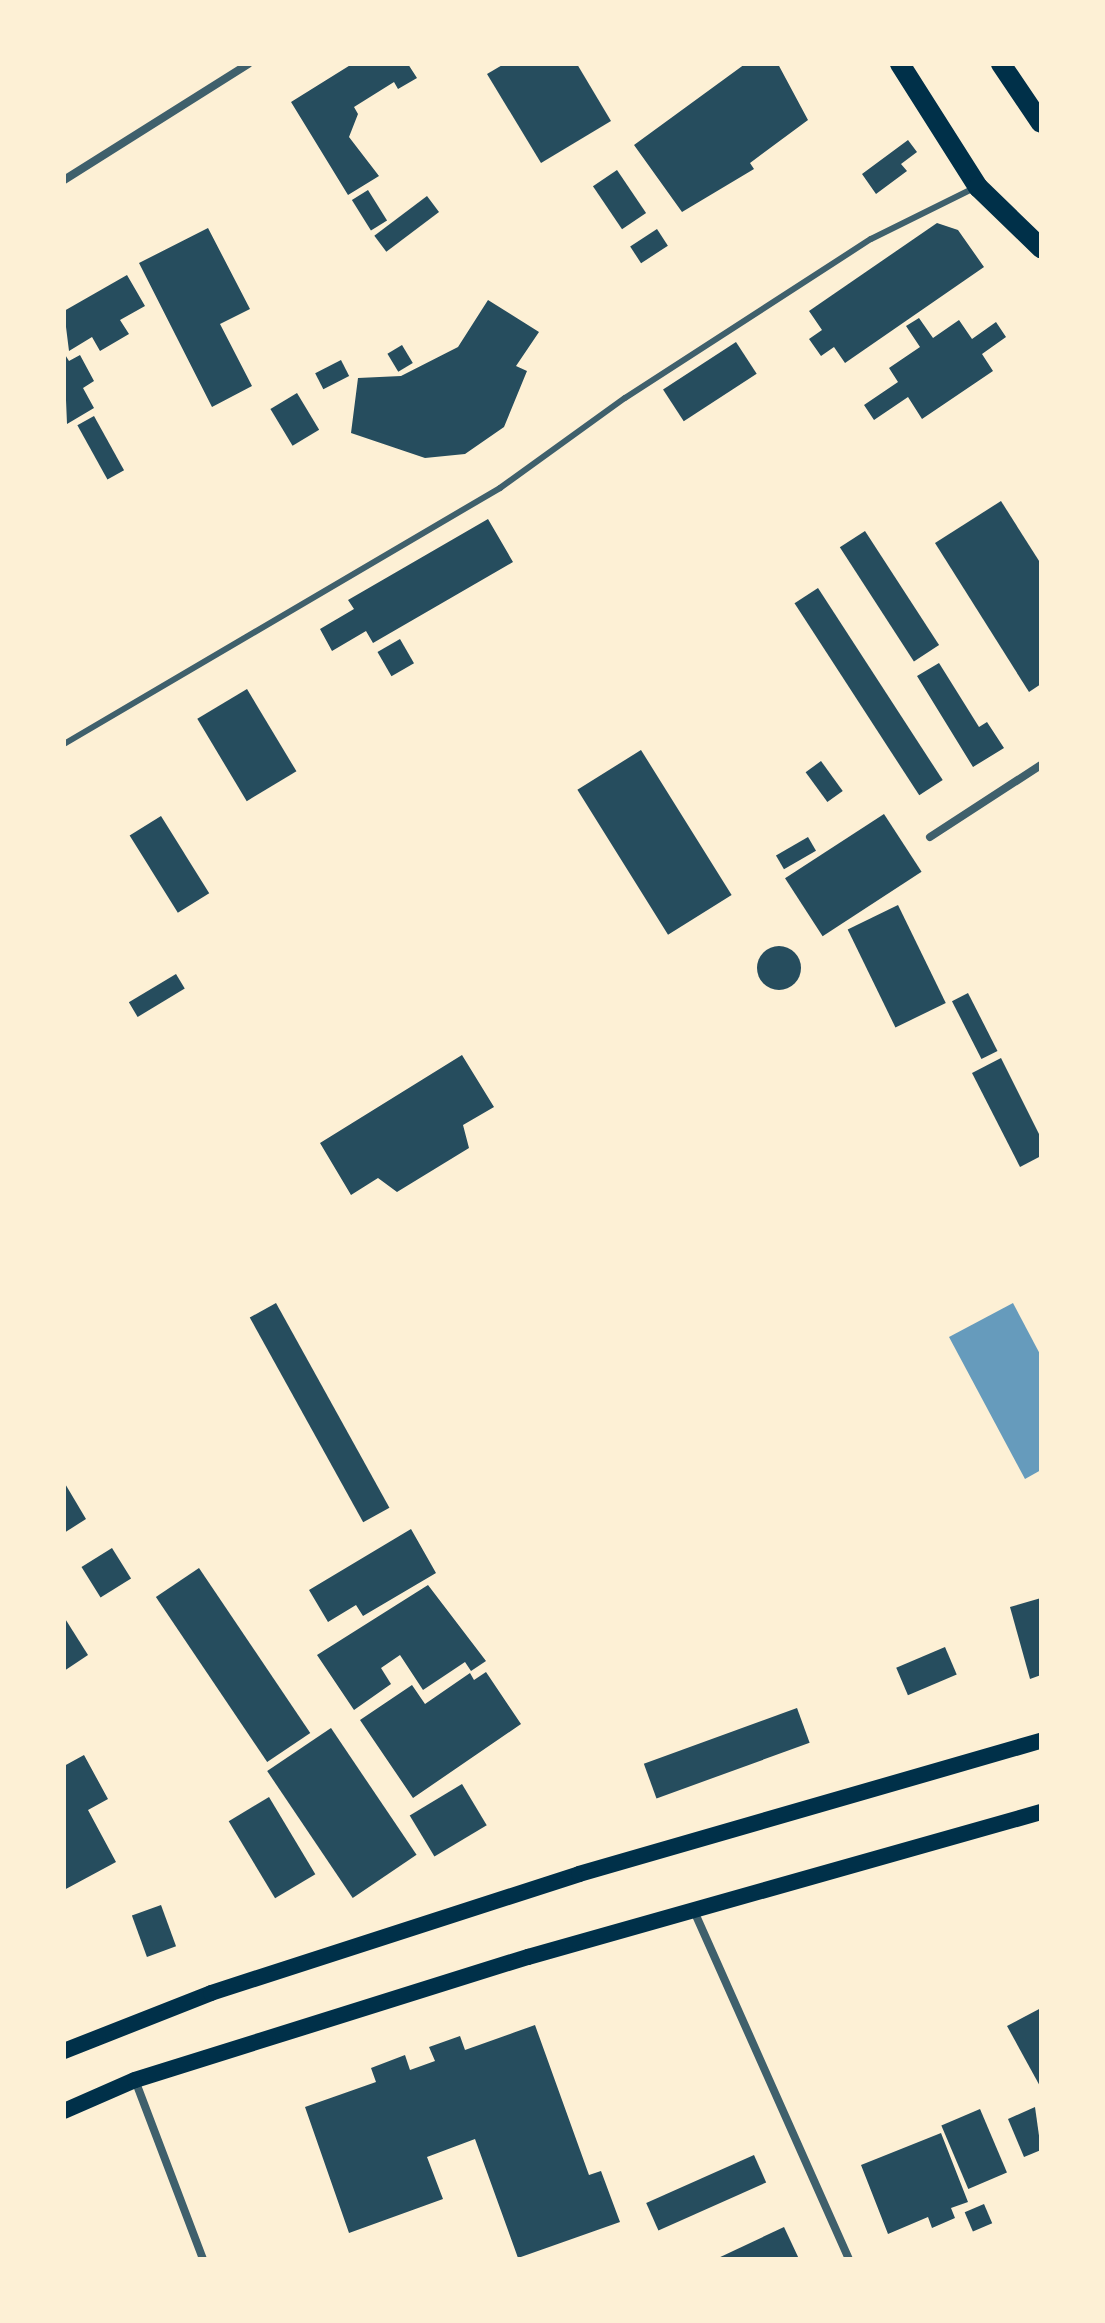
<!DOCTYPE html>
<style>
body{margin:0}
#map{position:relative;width:1105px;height:2323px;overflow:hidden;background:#fdf0d5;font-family:"IBM Plex Sans",sans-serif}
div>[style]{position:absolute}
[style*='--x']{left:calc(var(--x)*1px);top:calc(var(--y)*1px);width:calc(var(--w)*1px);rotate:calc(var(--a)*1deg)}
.water>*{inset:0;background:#669bbc}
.building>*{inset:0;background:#264d5e;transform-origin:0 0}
.round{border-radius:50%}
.service>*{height:6px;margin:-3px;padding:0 3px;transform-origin:3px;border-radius:3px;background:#3f606c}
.minor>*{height:8px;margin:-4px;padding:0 4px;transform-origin:4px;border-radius:4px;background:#3f606c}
.secondary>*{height:16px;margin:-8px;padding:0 8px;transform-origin:8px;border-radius:8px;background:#003049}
.primary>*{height:20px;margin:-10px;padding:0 10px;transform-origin:10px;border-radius:10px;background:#003049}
span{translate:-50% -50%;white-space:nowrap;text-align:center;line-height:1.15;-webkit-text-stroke:8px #fdf0d5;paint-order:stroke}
.frame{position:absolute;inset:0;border:66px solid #fdf0d5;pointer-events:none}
</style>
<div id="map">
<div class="water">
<i style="clip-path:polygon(1013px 1303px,1041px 1356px,1041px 1470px,1025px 1479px,949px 1337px)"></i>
</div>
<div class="building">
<i style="clip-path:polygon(352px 64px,408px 64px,417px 78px,398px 89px,394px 82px,354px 107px,358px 114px,349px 137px,379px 176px,348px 195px,291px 102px)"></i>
<i style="clip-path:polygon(504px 64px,577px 64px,611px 121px,541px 163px,487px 74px)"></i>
<i style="clip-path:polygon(745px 64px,778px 64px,808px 120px,750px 163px,754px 169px,682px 212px,634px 145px)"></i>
<i style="clip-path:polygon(908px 140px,917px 152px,901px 164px,907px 171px,876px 194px,862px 174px)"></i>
<i style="left:617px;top:170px;width:52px;height:29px;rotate:56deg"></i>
<i style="left:368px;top:190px;width:36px;height:19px;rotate:58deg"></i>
<i style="left:427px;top:196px;width:20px;height:66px;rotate:53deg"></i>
<i style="clip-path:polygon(937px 223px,958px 230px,984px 267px,845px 363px,834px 347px,821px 356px,809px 339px,822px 330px,809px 311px)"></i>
<i style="clip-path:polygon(208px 228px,250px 309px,220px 324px,252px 386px,212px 407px,139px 263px)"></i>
<i style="left:657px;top:229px;width:20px;height:32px;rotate:57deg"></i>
<i style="clip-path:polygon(127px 275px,145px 306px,120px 320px,129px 334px,100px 351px,92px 337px,69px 351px,64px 311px)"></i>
<i style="clip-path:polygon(488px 300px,539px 332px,516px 366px,527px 371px,504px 427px,465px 454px,425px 458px,351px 433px,358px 378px,401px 376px,458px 347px)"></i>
<i style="clip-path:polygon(919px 318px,933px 338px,959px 320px,972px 339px,996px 322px,1006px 337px,982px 354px,993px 371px,922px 419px,908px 397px,874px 420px,864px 405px,898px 382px,889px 368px,920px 347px,906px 326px)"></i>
<i style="left:736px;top:342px;width:38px;height:87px;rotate:57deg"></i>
<i style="left:402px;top:345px;width:21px;height:17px;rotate:59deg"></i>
<i style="clip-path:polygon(64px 353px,69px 361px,80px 355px,94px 381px,83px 388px,94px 408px,67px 424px)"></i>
<i style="left:341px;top:360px;width:18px;height:29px;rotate:63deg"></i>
<i style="left:297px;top:393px;width:43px;height:31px;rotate:59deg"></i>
<i style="left:94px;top:416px;width:62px;height:19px;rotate:61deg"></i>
<i style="clip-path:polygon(1001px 501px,1041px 564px,1041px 684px,1029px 692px,935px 543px)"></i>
<i style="clip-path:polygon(488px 519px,513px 562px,373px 643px,366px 631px,332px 651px,320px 629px,354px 609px,348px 600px)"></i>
<i style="left:865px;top:531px;width:136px;height:30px;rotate:57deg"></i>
<i style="left:818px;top:588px;width:229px;height:28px;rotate:57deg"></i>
<i style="left:400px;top:639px;width:28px;height:26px;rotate:60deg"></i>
<i style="clip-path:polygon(939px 663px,979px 727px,987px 722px,1004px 748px,973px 767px,917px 676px)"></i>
<i style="left:247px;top:689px;width:96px;height:58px;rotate:59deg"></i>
<i style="left:641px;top:750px;width:171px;height:75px;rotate:58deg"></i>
<i style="left:821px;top:761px;width:37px;height:19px;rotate:54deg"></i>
<i style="left:884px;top:814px;width:69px;height:118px;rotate:57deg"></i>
<i style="left:161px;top:816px;width:91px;height:37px;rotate:58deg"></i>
<i style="left:808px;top:837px;width:16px;height:37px;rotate:60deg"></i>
<i style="left:898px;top:905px;width:109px;height:56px;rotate:64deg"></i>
<i class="round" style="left:757px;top:946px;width:44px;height:44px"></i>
<i style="left:176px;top:974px;width:17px;height:55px;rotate:59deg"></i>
<i style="left:968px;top:993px;width:65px;height:18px;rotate:63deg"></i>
<i style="clip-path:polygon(462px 1055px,494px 1107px,463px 1125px,469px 1148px,397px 1192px,378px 1178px,351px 1195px,320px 1143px)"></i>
<i style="clip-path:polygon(1001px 1058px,1041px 1138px,1041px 1156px,1020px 1167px,972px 1073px)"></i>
<i style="left:276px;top:1303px;width:234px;height:30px;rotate:61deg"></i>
<i style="clip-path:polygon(64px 1482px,86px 1519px,64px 1533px)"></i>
<i style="clip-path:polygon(411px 1529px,436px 1573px,363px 1616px,356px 1605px,328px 1622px,309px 1590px)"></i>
<i style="left:112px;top:1548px;width:36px;height:36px;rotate:58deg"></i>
<i style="left:199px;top:1568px;width:199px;height:52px;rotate:56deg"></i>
<i style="clip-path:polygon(428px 1585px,486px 1661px,471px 1671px,465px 1662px,423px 1690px,400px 1655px,381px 1668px,391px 1684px,354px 1710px,317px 1655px)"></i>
<i style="clip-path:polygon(1041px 1598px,1041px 1675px,1030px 1679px,1010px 1607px)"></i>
<i style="clip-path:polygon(64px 1617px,88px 1655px,64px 1671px)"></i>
<i style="left:945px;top:1647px;width:30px;height:53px;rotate:67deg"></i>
<i style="clip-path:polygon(486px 1672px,521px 1724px,413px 1798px,360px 1720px,412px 1685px,425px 1704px,470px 1673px,474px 1680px)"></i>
<i style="left:797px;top:1708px;width:37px;height:163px;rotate:70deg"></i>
<i style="left:331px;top:1728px;width:153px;height:77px;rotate:56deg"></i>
<i style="clip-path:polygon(84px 1755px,108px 1799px,88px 1810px,116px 1862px,64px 1890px,64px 1766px)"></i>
<i style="left:462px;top:1784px;width:48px;height:61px;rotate:59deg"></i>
<i style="left:269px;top:1797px;width:90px;height:47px;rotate:59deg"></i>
<i style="left:161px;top:1905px;width:44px;height:31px;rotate:70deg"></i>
<i style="clip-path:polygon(1041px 2008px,1041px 2088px,1007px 2026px)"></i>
<i style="clip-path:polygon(535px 2025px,589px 2175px,601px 2171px,620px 2222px,518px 2258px,475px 2139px,427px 2157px,443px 2199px,349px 2233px,305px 2107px,376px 2082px,371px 2068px,405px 2055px,410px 2070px,435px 2061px,429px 2047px,460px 2036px,465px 2050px)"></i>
<i style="clip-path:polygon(1035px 2107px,1041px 2150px,1024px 2157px,1008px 2119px)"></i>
<i style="left:980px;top:2109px;width:69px;height:42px;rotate:67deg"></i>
<i style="clip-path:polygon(941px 2133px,968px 2202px,951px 2208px,955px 2218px,932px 2228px,928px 2217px,888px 2234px,861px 2165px)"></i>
<i style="left:754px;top:2155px;width:30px;height:118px;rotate:66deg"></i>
<i style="left:984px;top:2204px;width:21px;height:21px;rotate:67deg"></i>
<i style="clip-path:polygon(784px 2227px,799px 2259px,716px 2259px)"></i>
</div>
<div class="service">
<i style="--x:64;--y:744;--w:506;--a:-30.42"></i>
<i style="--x:500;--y:488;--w:154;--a:-35.8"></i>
<i style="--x:625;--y:398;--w:293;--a:-32.9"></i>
<i style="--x:871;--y:239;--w:115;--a:-26.3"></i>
</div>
<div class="minor">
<i style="--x:64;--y:180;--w:218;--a:-32.2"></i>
<i style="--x:930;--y:837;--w:132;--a:-33"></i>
<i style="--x:694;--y:1911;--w:381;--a:66"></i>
<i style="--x:135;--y:2080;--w:191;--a:69.2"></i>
</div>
<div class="secondary">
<i style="--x:64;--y:2051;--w:158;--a:-21.5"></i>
<i style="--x:211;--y:1993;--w:387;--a:-17.9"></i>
<i style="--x:579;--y:1874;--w:481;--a:-16.1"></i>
<i style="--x:64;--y:2111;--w:77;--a:-23.6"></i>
<i style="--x:135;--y:2080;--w:412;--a:-17.4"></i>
<i style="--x:528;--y:1957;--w:533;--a:-15.78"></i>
</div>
<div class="primary">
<i style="--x:900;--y:64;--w:146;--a:57.6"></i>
<i style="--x:978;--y:187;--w:88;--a:44.1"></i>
<i style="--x:1001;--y:64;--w:71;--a:55.9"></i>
</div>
<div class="frame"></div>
</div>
